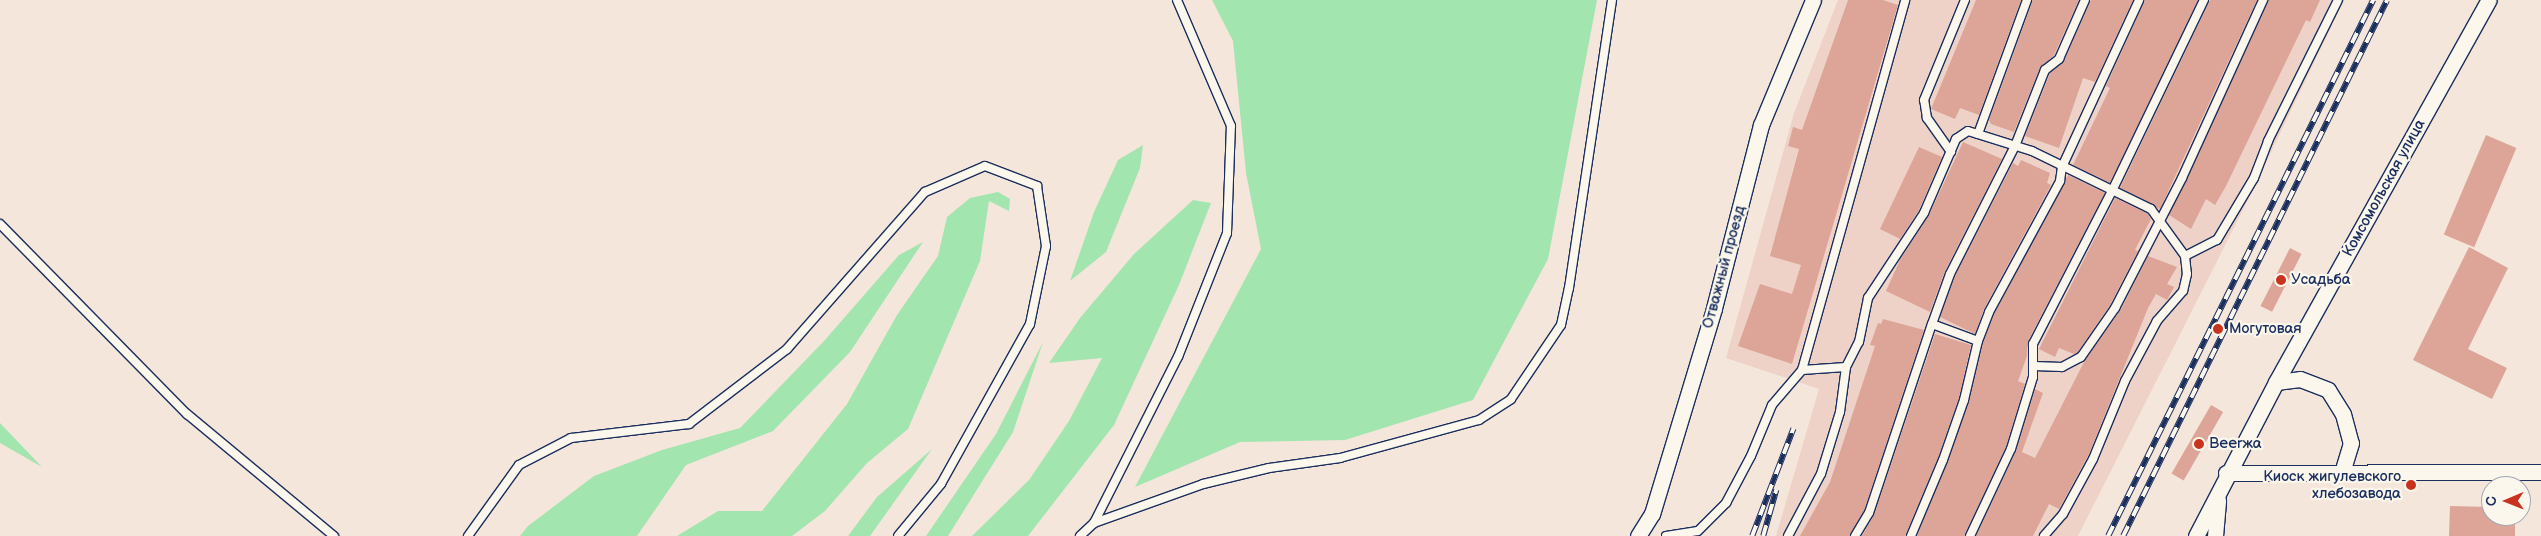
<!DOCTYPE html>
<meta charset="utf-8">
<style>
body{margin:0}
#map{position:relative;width:2541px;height:536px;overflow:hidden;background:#f5e6db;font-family:"Balsamiq Sans",sans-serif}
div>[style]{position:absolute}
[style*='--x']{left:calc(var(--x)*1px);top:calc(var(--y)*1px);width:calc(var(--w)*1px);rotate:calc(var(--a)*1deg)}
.built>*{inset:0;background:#eed2c7}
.green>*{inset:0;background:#a3e5af}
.building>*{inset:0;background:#dda498;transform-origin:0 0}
.roads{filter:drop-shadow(1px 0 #1b2f5e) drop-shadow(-1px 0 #1b2f5e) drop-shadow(0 1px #1b2f5e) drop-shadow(0 -1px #1b2f5e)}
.lane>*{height:8px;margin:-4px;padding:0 4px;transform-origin:4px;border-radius:4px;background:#fbf7ec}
.street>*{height:15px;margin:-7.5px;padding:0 7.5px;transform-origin:7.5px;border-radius:7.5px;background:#fbf7ec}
.rail>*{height:5.5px;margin-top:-2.75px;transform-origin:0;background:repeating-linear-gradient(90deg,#fbf7ec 0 11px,#1b2f5e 0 22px);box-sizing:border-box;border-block:1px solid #1b2f5e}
.dots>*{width:14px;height:14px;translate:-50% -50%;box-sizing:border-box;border:2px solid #fbf7ec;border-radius:50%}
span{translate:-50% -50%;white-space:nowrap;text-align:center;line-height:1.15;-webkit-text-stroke:4.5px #fbf7ec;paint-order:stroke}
.street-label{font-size:15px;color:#1b2f5e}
.poi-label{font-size:15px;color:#1b2f5e}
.left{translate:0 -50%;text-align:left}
.right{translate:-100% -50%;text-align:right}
.north{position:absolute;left:2481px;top:476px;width:50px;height:50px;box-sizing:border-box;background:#fbf7ec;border:1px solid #a1a7b3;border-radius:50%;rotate:269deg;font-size:14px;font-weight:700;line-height:20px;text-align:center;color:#1b2f5e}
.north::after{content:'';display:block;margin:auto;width:18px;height:22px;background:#c8321e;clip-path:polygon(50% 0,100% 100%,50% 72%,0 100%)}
</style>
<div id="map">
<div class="built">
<i style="clip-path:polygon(1838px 0,2344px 0,2251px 194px,2078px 536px,1776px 536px,1819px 389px,1726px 358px,1794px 113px)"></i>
</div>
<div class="green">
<i style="clip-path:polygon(1212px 0,1597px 0,1548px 259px,1473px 400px,1345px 440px,1240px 442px,1135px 487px,1261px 249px,1246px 173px,1233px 41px)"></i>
<i style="clip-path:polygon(1143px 145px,1140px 168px,1106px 252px,1070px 281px,1094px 212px,1118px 160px)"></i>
<i style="clip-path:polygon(998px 192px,1010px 199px,1009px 211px,989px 201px,980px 261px,908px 429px,867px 463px,825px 511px,792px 536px,677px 536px,718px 511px,762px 511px,847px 404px,897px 315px,938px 256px,947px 217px,970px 198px)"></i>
<i style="clip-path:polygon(1193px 200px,1211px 203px,1179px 285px,1114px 425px,1028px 536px,972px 536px,1029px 480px,1069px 421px,1102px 358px,1049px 363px,1080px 318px,1134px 254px)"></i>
<i style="clip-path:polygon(923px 242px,850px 352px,773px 431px,686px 465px,637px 536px,520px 536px,528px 526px,594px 476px,662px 450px,740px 428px,824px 341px,899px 255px)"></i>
<i style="clip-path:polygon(1043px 342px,1013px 432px,948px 536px,926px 536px,996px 434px)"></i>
<i style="clip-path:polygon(0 423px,42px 467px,0 443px)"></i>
<i style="clip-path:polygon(932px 449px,870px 536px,848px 536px,877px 497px)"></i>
</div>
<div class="building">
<i style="clip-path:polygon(1848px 0,1883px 0,1898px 5px,1792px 364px,1738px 346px,1760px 284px,1792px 294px,1801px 265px,1770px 256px,1799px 149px,1788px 146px,1793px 127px,1802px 130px)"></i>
<i style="clip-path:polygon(1976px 0,2021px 0,1979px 115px,1960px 108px,1955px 119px,1931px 109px)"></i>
<i style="clip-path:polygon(2033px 0,2079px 0,2054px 55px,2040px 68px,2014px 132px,1991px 124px,1989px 120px)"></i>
<i style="clip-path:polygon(2091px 0,2133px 0,2095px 82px,2083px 78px,2059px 148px,2025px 136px,2050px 73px,2064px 61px)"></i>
<i style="clip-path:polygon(2145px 0,2198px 0,2110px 183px,2073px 165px,2110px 88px,2106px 86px)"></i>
<i style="clip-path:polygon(2210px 0,2257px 0,2160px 209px,2120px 188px)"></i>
<i style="clip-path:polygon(2269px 0,2320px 0,2310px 22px,2306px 20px,2226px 186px,2215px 205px,2206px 199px,2191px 229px,2169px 215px)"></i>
<i style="left:2486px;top:135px;width:33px;height:108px;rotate:23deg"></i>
<i style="clip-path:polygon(1963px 142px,2002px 159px,1945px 271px,1930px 312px,1886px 291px,1900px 260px,1929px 215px)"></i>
<i style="clip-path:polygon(1919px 147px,1942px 157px,1919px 210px,1900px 239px,1880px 229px)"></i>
<i style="clip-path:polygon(2021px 160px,2050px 173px,2047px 183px,2051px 185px,1984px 309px,1975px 334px,1940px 317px,1955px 276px,2013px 163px,2018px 166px)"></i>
<i style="clip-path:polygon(2068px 175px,2105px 193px,2028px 341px,2027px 356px,2018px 381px,2025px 384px,2006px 447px,1964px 536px,1917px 536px,1969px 402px,1983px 343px,1994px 314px)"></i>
<i style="clip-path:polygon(2115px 198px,2147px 213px,2151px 219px,2135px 250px,2138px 251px,2110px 305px,2077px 353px,2074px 354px,2059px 348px,2055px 357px,2039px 349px)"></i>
<i style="clip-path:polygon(2469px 247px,2508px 268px,2468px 349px,2507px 368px,2492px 399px,2413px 360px)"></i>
<i style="left:2290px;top:248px;width:13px;height:65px;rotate:27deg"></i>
<i style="clip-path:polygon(2148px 256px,2177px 267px,2167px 284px,2174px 287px,2167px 300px,2156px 294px,2148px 308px,2089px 454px,2059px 509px,2049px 504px,2033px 536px,1976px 536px,2016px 451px,2035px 389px,2043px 393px,2022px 452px,2035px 458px,2084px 362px,2120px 311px)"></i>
<i style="clip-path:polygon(1883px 319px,1924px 330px,1864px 511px,1849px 536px,1800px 536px,1830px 482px,1875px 346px,1870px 345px,1878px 323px,1881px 324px)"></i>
<i style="clip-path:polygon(1935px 334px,1971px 345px,1959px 398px,1938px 458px,1905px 536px,1862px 536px,1874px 515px)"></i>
<i style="left:2211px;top:405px;width:14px;height:79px;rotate:30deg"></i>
<i style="clip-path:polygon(2450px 506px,2491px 507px,2491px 516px,2515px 516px,2515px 536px,2449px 536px)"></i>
</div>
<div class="roads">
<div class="lane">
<i style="--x:1978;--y:134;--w:143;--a:-69.9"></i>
<i style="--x:1951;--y:152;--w:42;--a:-125.2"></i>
<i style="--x:1927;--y:118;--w:18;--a:-99"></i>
<i style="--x:1924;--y:100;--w:108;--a:-67.7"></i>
<i style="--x:0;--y:224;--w:267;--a:45.5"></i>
<i style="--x:187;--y:414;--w:191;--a:39.7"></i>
<i style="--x:2185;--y:256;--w:36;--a:-27"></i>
<i style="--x:2217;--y:240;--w:72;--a:-59.2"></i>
<i style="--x:2254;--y:178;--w:40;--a:-69"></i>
<i style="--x:2268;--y:141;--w:157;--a:-63.6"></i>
<i style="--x:1932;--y:324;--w:53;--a:-70.2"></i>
<i style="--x:1950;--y:274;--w:144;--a:-63.1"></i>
<i style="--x:2015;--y:146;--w:82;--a:-68.5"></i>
<i style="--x:2045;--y:70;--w:18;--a:-38"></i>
<i style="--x:2059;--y:59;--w:64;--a:-66.2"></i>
<i style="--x:2034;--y:366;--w:28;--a:2"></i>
<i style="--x:2062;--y:367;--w:21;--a:-28"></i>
<i style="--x:2081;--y:357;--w:60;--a:-55.2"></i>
<i style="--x:2115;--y:308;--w:146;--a:-62.7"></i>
<i style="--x:2182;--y:178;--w:196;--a:-65.5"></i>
<i style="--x:1802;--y:370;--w:44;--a:-3.9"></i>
<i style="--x:1846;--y:367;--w:28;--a:-63"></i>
<i style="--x:1859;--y:342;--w:45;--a:-78.4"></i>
<i style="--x:1868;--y:298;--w:102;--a:-56.6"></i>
<i style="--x:1924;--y:213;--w:81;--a:-66.6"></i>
<i style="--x:1956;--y:139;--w:14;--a:-34"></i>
<i style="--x:1968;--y:131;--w:67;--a:17.4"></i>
<i style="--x:2032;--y:151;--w:132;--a:26"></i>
<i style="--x:2151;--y:209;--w:58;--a:54.1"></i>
<i style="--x:2185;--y:256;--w:18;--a:84"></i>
<i style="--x:2187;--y:274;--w:17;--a:103"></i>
<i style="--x:2183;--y:291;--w:40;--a:131"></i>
<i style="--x:2157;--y:321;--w:68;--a:118.1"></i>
<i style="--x:2125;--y:381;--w:84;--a:112.3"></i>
<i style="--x:2093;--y:459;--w:63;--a:118.6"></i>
<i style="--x:2063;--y:514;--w:29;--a:131"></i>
<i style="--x:1094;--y:523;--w:186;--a:-63.2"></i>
<i style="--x:1178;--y:357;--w:133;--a:-68.4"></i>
<i style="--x:1227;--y:233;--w:107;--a:-87.9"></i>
<i style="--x:1231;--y:126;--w:137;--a:-113.2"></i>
<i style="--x:468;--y:536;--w:87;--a:-54.3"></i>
<i style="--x:519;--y:465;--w:59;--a:-27.4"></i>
<i style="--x:571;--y:438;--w:119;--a:-6.8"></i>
<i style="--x:689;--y:424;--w:123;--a:-37.4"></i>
<i style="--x:787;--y:349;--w:209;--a:-48.7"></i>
<i style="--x:925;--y:192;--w:65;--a:-23.4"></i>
<i style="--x:985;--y:166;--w:56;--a:21"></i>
<i style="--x:1037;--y:186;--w:61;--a:81.5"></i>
<i style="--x:1046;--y:246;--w:80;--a:101.6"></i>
<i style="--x:1030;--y:324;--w:183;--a:119.1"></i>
<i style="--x:941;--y:484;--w:67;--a:129.6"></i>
<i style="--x:1080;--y:536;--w:19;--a:-43"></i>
<i style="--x:1094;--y:523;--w:116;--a:-19.7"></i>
<i style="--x:1203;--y:484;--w:68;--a:-13.6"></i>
<i style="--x:1269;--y:468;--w:72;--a:-8"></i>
<i style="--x:1340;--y:458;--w:144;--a:-15.3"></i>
<i style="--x:1479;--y:420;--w:38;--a:-33"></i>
<i style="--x:1511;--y:399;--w:89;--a:-56"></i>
<i style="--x:1561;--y:325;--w:38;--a:-78"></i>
<i style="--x:1569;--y:288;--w:291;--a:-81.5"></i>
<i style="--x:1666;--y:536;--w:32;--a:-9"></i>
<i style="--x:1698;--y:531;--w:40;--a:-45"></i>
<i style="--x:1726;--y:503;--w:53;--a:-62"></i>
<i style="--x:1751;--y:456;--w:55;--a:-67.6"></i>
<i style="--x:1772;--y:405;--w:46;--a:-49.4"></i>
<i style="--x:1802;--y:370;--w:384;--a:-74.4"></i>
<i style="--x:1788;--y:536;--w:70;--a:-62"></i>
<i style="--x:1821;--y:474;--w:65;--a:-73"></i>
<i style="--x:1840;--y:412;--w:45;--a:-82.4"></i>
<i style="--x:1855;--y:536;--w:27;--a:-59"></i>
<i style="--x:1869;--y:513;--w:199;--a:-71.6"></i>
<i style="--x:1932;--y:324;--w:49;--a:20.3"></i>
<i style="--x:1911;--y:536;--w:82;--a:-67.2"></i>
<i style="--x:1943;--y:460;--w:64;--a:-70.7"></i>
<i style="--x:1964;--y:400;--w:61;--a:-76.7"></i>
<i style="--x:1978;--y:341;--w:31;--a:-69"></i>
<i style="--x:1989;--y:312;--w:149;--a:-61.5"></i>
<i style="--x:2060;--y:181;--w:14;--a:-82"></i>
<i style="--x:2062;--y:167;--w:184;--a:-65.2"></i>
<i style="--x:1970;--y:536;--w:96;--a:-64.8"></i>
<i style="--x:2011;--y:449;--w:75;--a:-73"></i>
<i style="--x:2033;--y:377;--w:33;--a:-90"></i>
<i style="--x:2033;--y:344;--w:172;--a:-62.7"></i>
<i style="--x:2112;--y:191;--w:212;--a:-64.3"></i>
</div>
<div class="street">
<i style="--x:2276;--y:382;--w:24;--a:-7"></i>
<i style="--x:2300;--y:379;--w:30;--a:21"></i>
<i style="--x:2328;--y:390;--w:28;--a:58"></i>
<i style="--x:2343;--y:414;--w:30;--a:75"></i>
<i style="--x:2351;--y:443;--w:31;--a:107"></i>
<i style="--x:2226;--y:473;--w:315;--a:-0.2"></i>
<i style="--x:1638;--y:536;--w:26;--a:-58"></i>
<i style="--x:1652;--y:514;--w:215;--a:-73.2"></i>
<i style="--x:1714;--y:308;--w:189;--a:-75.6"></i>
<i style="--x:1761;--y:125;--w:135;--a:-67.4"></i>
<i style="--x:2196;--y:536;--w:174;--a:-62.5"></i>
<i style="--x:2276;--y:382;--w:437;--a:-60.9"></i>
<i style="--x:2215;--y:536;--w:36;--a:-85"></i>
</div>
</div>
<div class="rail">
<i style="--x:1752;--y:536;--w:115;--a:-69"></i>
<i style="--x:1763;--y:536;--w:48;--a:-74.2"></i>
<i style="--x:2108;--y:536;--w:598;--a:-63.69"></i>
<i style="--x:2123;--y:536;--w:597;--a:-63.78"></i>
</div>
<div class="dots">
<i style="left:2281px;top:280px;background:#c8321e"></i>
<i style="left:2218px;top:329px;background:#c8321e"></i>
<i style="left:2199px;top:444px;background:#c8321e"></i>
<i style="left:2411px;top:485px;background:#c8321e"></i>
</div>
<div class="street-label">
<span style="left:2384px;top:188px;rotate:-61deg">Комсомольская улица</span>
<span style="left:1724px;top:267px;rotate:-75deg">Отважный проезд</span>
</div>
<div class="poi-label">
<span class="left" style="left:2291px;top:280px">Усадьба</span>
<span class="left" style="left:2229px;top:329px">Могутовая</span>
<span class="left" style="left:2209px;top:444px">Beerжа</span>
<span class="right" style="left:2401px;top:485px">Киоск жигулевского<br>хлебозавода</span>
</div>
<div class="north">С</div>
</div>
